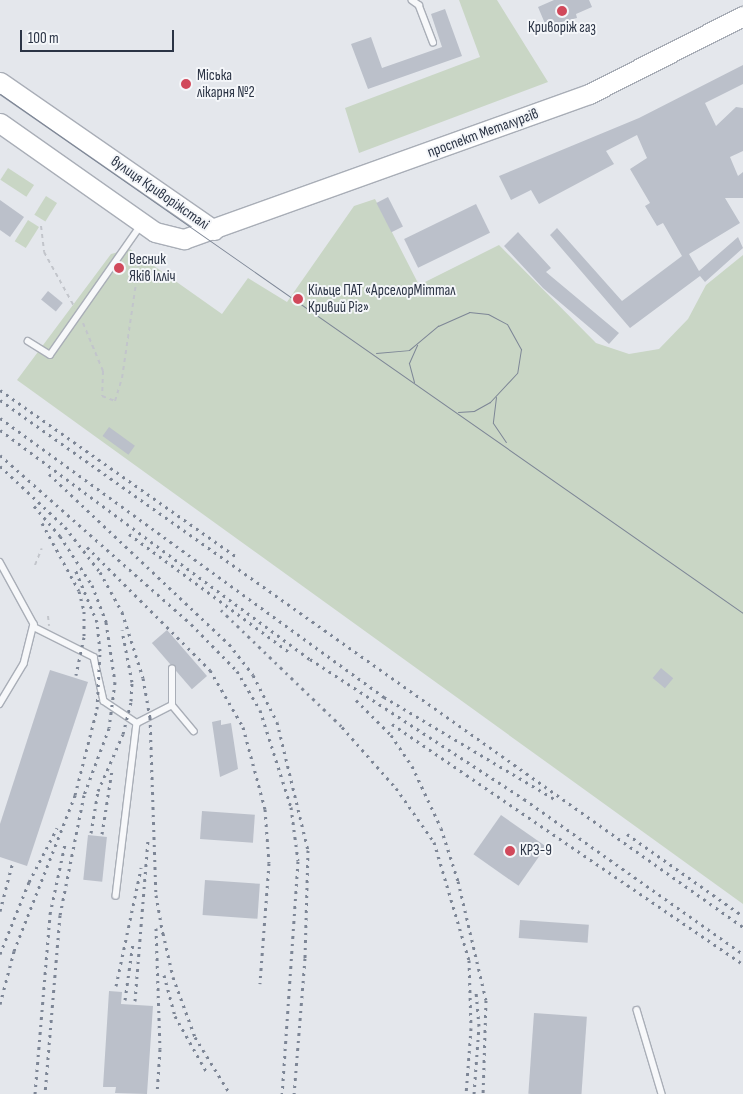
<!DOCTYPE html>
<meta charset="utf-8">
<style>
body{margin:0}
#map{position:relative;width:743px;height:1094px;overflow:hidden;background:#e4e7ec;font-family:"Sofia Sans Condensed",sans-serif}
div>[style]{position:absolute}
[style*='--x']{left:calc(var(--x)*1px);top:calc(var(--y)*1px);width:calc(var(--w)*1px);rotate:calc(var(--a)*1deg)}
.green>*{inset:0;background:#c9d6c5;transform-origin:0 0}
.building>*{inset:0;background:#bbc0ca;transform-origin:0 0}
.path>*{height:2px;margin-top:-1px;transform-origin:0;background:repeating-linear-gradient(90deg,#c2c5cb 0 4px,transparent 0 8px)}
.roads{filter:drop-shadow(1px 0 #a9aeb7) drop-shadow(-1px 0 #a9aeb7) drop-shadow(0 1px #a9aeb7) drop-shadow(0 -1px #a9aeb7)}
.service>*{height:5.5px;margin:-2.75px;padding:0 2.75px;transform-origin:2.75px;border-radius:2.75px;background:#f7f8fa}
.primary>*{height:19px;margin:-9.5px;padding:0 9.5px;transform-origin:9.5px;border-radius:9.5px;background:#fff}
.tram>*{height:1px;margin:-0.5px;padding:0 0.5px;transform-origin:0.5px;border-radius:0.5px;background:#7d8696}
.rail>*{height:3px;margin-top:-1.5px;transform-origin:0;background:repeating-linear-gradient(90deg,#7d8696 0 2.5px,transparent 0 7.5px)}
.dots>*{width:14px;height:14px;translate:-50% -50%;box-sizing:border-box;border:2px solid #f4f6f9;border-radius:50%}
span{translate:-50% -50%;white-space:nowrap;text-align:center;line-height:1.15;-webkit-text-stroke:4px #f4f6f9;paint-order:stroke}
.poi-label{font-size:15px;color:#2b3445}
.left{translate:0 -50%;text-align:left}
.street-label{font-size:15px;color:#2b3445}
.scale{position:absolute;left:20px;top:30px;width:154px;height:22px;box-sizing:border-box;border:2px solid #2b3445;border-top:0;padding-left:6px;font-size:15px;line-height:18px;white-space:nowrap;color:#2b3445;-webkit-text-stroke:4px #f4f6f9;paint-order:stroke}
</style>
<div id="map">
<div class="green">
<i style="clip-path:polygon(459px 0,497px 0,548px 82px,359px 153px,345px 108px,480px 57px)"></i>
<i style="left:8px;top:168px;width:31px;height:14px;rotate:33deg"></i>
<i style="left:46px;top:196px;width:13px;height:22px;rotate:32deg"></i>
<i style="clip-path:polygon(375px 199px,419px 285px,499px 245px,596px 343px,629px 354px,659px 349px,688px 319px,706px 285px,743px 255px,743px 904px,17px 380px,111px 254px,130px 249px,222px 314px,248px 278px,287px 302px,354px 206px)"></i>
<i style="left:28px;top:220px;width:13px;height:25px;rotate:32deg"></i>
</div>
<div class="building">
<i style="clip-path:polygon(554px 0,589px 0,592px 7px,576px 14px,577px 18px,546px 26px,538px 7px)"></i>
<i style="clip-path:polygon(445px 9px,462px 56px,368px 89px,351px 44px,371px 37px,382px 68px,442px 47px,431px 14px)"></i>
<i style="clip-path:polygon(743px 65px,743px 84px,705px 103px,716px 126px,736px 107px,743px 108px,743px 151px,730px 157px,738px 176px,743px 172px,743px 198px,725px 198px,740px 223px,689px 254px,699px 271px,738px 237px,743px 248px,705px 282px,700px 276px,630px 328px,550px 235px,557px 228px,622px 301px,682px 256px,663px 223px,657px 226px,645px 206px,650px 203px,630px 169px,647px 158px,637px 135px,606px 151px,614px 164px,539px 204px,531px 190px,511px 200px,499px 176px,639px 118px)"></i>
<i style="left:388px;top:197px;width:33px;height:13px;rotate:63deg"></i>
<i style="clip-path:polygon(0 200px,24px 217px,10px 237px,0 230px)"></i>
<i style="left:476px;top:204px;width:32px;height:80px;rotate:64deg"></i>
<i style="clip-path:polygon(518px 232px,551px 268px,546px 272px,619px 333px,609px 344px,543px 288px,504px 246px)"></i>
<i style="left:48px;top:291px;width:19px;height:11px;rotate:39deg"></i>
<i style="left:109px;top:427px;width:32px;height:11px;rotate:36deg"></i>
<i style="left:167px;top:630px;width:61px;height:20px;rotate:49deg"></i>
<i style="left:661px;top:668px;width:16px;height:13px;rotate:40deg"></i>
<i style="clip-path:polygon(50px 670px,88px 682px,27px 866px,0 857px,0 824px)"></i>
<i style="clip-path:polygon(221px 720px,221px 725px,231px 723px,238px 769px,220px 777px,212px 722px)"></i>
<i style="left:202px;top:811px;width:53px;height:28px;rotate:4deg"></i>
<i style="left:501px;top:815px;width:55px;height:48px;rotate:35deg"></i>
<i style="left:88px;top:835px;width:19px;height:45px;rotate:6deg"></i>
<i style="left:205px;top:880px;width:55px;height:35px;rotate:4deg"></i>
<i style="left:520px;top:920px;width:69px;height:18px;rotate:4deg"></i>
<i style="clip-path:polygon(109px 991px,122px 992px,121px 1004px,153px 1006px,147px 1094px,115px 1093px,116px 1087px,103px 1087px)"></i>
<i style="left:534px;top:1013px;width:53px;height:81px;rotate:4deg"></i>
</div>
<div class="path">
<i style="--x:41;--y:226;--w:26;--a:83"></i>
<i style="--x:44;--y:252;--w:64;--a:61"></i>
<i style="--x:83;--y:323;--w:52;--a:67.4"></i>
<i style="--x:103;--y:371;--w:25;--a:92"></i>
<i style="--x:102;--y:396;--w:14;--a:21"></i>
<i style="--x:115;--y:401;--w:24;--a:-73"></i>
<i style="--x:122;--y:378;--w:123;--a:-81.6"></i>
<i style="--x:35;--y:565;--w:18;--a:-68"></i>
<i style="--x:48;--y:616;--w:10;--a:84"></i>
</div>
<div class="roads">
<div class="service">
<i style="--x:412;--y:0;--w:9;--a:36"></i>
<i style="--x:419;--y:5;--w:40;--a:69"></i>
<i style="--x:28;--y:341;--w:26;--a:32"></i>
<i style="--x:50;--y:355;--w:159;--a:-55"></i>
<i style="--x:0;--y:562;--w:71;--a:61.3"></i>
<i style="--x:34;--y:624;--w:41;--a:104"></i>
<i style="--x:24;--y:664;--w:47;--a:121"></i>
<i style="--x:34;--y:627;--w:67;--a:26.6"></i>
<i style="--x:94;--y:657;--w:45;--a:77.2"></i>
<i style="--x:104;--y:701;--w:40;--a:34"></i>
<i style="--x:137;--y:723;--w:174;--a:96.9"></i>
<i style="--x:172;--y:705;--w:34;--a:50"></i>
<i style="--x:137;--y:723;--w:39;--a:-27"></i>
<i style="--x:172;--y:705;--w:36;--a:-90"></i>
<i style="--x:637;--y:1010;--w:88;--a:73.4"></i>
</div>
<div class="primary">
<i style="--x:0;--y:82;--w:260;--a:34.7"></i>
<i style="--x:0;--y:123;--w:189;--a:35.1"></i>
<i style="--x:155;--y:232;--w:30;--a:14"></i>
<i style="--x:184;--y:239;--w:430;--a:-19.7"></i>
<i style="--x:589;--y:94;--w:173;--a:-26.9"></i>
</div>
</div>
<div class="tram">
<i style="--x:0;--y:94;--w:906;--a:34.94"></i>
<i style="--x:376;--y:353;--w:33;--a:-5"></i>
<i style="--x:409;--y:350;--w:38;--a:-40"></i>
<i style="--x:438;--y:326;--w:34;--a:-24"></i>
<i style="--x:469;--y:312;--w:19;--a:6"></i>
<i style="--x:488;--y:314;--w:21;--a:28"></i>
<i style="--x:507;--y:324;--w:29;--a:61"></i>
<i style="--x:521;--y:349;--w:24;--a:99"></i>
<i style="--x:517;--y:373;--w:40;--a:133"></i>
<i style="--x:490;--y:402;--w:18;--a:151"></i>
<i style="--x:474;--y:411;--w:16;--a:176"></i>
<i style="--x:414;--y:382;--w:20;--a:-105"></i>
<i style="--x:409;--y:363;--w:20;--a:-66"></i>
<i style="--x:496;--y:397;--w:26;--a:97"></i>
<i style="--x:493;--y:423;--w:23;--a:56"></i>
</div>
<div class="rail">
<i style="--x:0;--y:390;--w:288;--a:35.2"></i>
<i style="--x:0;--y:400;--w:911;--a:35.35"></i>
<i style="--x:0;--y:418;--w:475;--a:36"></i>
<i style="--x:384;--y:697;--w:200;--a:30.9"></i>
<i style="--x:0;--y:430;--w:385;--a:36.5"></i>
<i style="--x:310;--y:659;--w:256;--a:33.2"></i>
<i style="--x:524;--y:799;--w:268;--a:35.3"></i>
<i style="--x:0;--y:455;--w:255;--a:41.5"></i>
<i style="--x:191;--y:624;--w:66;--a:45.6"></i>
<i style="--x:237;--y:671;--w:45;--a:59.5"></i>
<i style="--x:260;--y:710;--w:102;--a:72.3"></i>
<i style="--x:291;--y:807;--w:54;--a:82.6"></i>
<i style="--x:298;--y:861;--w:234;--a:93.9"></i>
<i style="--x:0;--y:466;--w:89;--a:43.2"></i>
<i style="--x:65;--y:527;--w:57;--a:52.1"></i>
<i style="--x:100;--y:572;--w:46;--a:61.2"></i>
<i style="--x:122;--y:612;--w:69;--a:72.3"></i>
<i style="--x:143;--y:678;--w:40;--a:80"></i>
<i style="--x:150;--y:717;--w:178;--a:88.1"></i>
<i style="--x:156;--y:895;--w:39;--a:80"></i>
<i style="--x:163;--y:933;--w:45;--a:77.2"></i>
<i style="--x:173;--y:977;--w:64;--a:69.9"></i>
<i style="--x:195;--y:1037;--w:67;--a:58.4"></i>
<i style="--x:49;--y:474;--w:248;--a:43.4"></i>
<i style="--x:229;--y:644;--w:39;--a:52"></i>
<i style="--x:253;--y:675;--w:53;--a:62.9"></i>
<i style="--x:277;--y:722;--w:132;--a:76.4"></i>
<i style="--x:308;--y:850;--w:108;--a:91.6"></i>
<i style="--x:305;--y:958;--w:136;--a:94.6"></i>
<i style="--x:34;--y:506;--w:40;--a:49"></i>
<i style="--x:60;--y:536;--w:59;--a:56.9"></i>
<i style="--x:92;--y:585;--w:40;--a:69"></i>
<i style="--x:106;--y:622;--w:61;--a:81.5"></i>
<i style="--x:115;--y:682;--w:46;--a:97.4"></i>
<i style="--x:109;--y:728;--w:72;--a:110.5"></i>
<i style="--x:84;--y:795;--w:122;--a:101.3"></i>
<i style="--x:60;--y:915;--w:180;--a:94.8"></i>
<i style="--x:42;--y:523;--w:77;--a:61.4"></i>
<i style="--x:79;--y:591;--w:21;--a:76"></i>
<i style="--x:84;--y:611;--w:26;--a:90"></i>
<i style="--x:84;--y:637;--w:39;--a:102"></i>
<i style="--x:129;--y:534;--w:202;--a:36.4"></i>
<i style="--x:87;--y:547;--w:174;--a:45"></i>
<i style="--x:210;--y:670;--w:66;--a:59.9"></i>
<i style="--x:243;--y:727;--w:85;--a:75"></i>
<i style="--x:265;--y:809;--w:54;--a:85.8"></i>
<i style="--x:269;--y:863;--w:121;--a:94.3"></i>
<i style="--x:221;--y:610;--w:168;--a:44"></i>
<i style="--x:342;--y:727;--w:81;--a:48.5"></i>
<i style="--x:396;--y:788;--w:66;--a:54.9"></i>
<i style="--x:434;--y:842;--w:123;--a:73.5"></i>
<i style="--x:469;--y:960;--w:68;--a:88.3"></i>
<i style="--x:471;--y:1028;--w:66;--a:94.3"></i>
<i style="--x:356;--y:700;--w:49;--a:45"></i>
<i style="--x:391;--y:735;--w:37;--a:56"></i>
<i style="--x:412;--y:766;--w:68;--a:64.9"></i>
<i style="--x:441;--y:828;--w:56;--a:72.2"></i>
<i style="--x:458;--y:881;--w:122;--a:76.8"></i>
<i style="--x:486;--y:1000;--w:94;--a:91.8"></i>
<i style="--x:392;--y:724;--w:425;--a:34.4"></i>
<i style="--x:91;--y:833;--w:43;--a:-80.5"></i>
<i style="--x:98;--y:791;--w:62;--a:-66.3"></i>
<i style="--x:123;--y:734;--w:34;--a:-76"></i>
<i style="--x:131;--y:701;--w:19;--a:-87"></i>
<i style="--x:132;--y:682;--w:53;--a:-100.9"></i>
<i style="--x:102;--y:834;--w:65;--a:-81.1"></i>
<i style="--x:627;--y:834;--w:142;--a:35.3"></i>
<i style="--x:0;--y:911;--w:48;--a:-75.4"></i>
<i style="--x:156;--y:928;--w:121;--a:88.1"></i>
<i style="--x:160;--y:1049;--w:45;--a:93.8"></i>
<i style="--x:0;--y:954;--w:78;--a:-68.1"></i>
<i style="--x:29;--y:882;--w:61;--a:-62.6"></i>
<i style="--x:164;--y:975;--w:42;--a:75"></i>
<i style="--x:175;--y:1016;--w:63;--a:60.6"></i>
<i style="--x:116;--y:986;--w:121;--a:-78"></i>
<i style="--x:125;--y:1000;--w:58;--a:-82"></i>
<i style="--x:135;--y:1001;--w:163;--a:-85.4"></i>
<i style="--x:0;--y:1004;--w:55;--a:-75.2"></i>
<i style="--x:14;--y:951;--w:168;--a:-68.6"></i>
<i style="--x:75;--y:795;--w:89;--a:-75.7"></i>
<i style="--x:97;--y:709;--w:58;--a:-87"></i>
<i style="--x:100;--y:651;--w:29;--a:-96"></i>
<i style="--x:97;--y:622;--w:57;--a:-112.5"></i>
<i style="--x:35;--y:1094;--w:181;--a:-85.2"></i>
<i style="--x:50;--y:914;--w:72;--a:-77.9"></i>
<i style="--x:474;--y:1094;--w:68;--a:-85.8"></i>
<i style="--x:479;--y:1026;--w:37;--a:-95"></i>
</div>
<div class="dots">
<i style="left:562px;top:11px;background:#d1495b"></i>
<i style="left:186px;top:84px;background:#d1495b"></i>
<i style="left:119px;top:268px;background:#d1495b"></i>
<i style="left:298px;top:299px;background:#d1495b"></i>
<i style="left:510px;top:851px;background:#d1495b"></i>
</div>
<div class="poi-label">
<span style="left:562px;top:28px">Криворіж газ</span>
<span class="left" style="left:197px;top:84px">Міська<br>лікарня №2</span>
<span class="left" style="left:129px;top:268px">Весник<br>Яків Ілліч</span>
<span class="left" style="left:308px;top:299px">Кільце ПАТ «АрселорМіттал<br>Кривий Ріг»</span>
<span class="left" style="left:520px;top:851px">КРЗ-9</span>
</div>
<div class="street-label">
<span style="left:483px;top:133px;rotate:-20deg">проспект Металургів</span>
<span style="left:160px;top:193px;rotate:35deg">вулиця Криворіжсталі</span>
</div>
<div class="scale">100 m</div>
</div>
